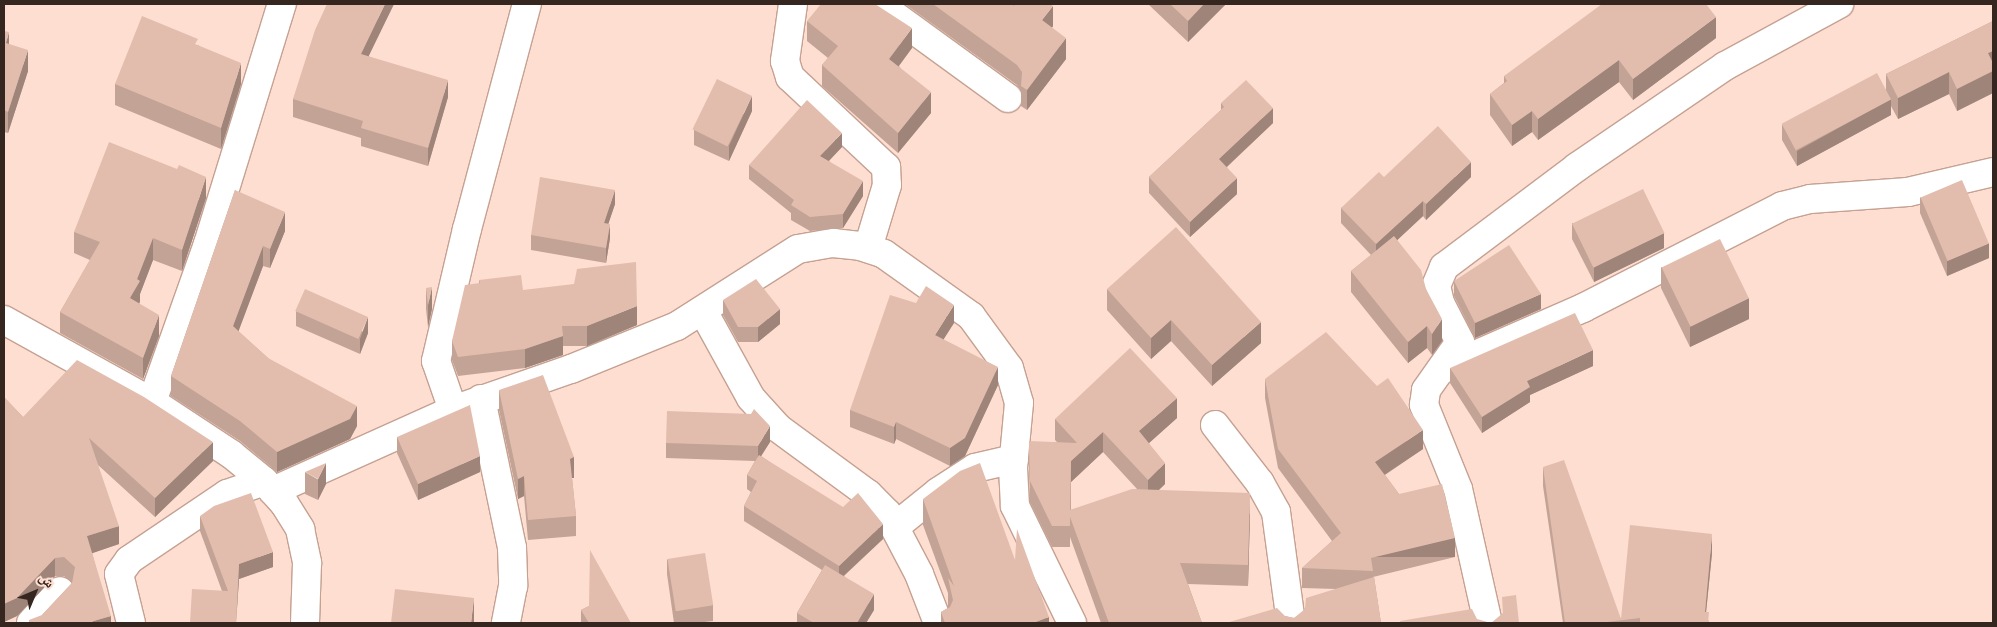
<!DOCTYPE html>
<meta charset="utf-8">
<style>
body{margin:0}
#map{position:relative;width:1997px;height:627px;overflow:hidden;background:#fdded1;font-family:Overpass,"Noto Naskh Arabic",sans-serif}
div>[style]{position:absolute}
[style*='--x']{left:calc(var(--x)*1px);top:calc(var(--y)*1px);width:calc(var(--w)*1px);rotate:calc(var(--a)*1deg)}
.roads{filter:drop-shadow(1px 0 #c5a192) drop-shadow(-1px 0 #c5a192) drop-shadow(0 1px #c5a192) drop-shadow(0 -1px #c5a192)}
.minor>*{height:28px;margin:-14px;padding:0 14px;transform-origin:14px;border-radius:14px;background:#fff}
.wall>*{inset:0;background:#c2a395}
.shaded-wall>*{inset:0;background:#9e8479;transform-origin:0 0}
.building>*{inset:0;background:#e2bdad;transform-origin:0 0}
span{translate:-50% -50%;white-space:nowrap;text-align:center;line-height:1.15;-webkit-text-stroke:4px #fdded1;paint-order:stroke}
.frame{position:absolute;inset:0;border:5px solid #352620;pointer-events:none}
.north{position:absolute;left:10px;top:567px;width:50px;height:50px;-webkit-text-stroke:4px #fdded1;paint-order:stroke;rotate:45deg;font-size:14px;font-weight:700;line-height:20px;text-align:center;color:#352620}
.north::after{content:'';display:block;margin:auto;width:18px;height:22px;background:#352620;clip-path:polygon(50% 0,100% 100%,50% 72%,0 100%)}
</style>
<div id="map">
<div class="roads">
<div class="minor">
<i style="--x:793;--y:4;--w:58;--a:98"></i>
<i style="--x:785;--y:61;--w:17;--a:73"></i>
<i style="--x:790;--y:77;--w:132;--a:43.2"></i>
<i style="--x:886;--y:167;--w:18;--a:87"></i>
<i style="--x:887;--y:185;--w:66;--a:106.8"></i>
<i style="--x:872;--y:4;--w:13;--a:18"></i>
<i style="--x:884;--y:8;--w:153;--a:36"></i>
<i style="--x:703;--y:311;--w:99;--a:61.1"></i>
<i style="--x:751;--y:398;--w:40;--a:48"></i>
<i style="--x:778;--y:428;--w:112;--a:36.3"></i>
<i style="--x:868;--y:494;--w:27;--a:45"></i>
<i style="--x:887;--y:513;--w:69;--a:62.3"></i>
<i style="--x:919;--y:574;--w:53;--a:68.8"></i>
<i style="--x:4;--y:320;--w:169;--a:29"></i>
<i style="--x:152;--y:402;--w:95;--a:33.4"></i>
<i style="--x:231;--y:454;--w:43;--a:39.3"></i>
<i style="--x:264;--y:481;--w:30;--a:48"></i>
<i style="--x:284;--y:503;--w:31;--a:58"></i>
<i style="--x:300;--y:529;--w:35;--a:78"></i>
<i style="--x:307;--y:563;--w:60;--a:91.9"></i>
<i style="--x:1441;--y:370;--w:155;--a:-23.6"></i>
<i style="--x:1583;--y:308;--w:224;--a:-27.1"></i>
<i style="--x:1782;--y:206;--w:29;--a:-14"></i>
<i style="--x:1810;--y:199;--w:98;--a:-4.1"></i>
<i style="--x:1908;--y:192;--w:87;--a:-13.2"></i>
<i style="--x:481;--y:399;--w:152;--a:78.2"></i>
<i style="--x:512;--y:548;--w:38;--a:88"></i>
<i style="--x:513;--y:586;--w:38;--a:101"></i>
<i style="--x:152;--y:402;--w:168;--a:-70.5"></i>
<i style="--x:208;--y:244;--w:251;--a:-72.9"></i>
<i style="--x:453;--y:410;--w:52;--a:-109.1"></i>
<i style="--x:436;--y:361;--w:136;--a:-76.8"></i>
<i style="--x:467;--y:229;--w:233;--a:-75.1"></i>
<i style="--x:1215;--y:425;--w:73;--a:52.2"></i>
<i style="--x:1260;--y:483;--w:33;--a:61"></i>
<i style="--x:1276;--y:512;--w:112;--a:82.3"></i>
<i style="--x:273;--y:491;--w:197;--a:-24.2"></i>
<i style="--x:453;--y:410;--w:125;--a:-19.2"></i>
<i style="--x:571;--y:369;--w:114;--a:-22.1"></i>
<i style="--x:677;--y:326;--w:143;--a:-32.5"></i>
<i style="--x:798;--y:249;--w:36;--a:-10"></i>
<i style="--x:833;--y:243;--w:27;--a:6"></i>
<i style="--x:860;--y:246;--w:25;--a:18"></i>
<i style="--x:884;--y:254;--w:107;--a:35.5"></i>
<i style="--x:971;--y:316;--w:64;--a:53.8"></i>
<i style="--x:1009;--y:368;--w:36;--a:74"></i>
<i style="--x:1019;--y:403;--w:65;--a:95.3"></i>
<i style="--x:1013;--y:468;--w:38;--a:87"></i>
<i style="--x:1015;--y:506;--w:130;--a:64"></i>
<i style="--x:896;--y:526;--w:54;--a:-39"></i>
<i style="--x:938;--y:492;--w:44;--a:-33"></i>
<i style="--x:975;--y:468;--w:40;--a:-13"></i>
<i style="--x:31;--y:623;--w:43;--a:-47.8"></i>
<i style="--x:131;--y:623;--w:50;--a:-103.8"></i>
<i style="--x:119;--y:574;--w:17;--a:-54"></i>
<i style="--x:129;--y:560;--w:118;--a:-34"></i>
<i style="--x:227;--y:494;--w:39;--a:-19"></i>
<i style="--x:1488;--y:623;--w:137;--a:-102.6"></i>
<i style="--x:1458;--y:489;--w:91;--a:-112"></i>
<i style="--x:1424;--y:405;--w:15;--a:-82"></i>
<i style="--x:1426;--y:390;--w:59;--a:-54.7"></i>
<i style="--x:1460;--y:342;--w:44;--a:-117.1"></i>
<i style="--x:1440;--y:303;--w:17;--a:-103"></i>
<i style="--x:1436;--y:286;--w:21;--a:-67"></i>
<i style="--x:1444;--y:267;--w:166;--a:-36.9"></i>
<i style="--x:1577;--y:167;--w:179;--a:-34.3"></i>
<i style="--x:1725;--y:66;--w:130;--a:-28.5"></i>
</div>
</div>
<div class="wall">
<i style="clip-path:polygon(394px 4px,368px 56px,448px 97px,428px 166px,361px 146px,361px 138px,293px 117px,293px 99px)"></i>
<i style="clip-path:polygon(905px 4px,1012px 4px,1053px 26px,1052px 28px,1066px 59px,1027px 110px,1021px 106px,1021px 91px,1017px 85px)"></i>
<i style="clip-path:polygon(1148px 4px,1226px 4px,1188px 42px)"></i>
<i style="clip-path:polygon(807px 21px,912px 48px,899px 66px,931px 113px,898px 153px,822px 86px,822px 65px,828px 58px,807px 41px)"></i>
<i style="clip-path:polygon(1993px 21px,1993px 93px,1957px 111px,1949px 94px,1898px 119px,1891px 106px,1891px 115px,1797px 166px,1782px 140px,1782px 125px,1886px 90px,1886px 74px)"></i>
<i style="clip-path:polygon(4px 31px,9px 44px,28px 71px,8px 133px,4px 132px)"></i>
<i style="clip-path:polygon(1716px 38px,1633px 100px,1619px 82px,1538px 140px,1532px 132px,1512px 146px,1490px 115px,1490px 94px,1504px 83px,1504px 76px)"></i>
<i style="clip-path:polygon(198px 45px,241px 84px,221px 149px,115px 105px,115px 84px)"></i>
<i style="clip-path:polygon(1221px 103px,1273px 123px,1227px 167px,1237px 194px,1190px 237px,1149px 193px,1149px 177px,1221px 110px)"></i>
<i style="clip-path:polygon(752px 111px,729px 161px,694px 145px,694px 130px)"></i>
<i style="clip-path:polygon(842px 147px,829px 161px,863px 196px,843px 228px,810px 231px,791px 220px,791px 213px,749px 179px,749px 165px)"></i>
<i style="clip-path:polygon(1384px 177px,1471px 177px,1426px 220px,1423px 216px,1397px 240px,1426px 289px,1442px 341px,1432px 355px,1427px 348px,1408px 363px,1351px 292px,1351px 271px,1371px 255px,1341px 223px,1341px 208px)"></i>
<i style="clip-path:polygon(235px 190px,285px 231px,270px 268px,263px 266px,238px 331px,268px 358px,357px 426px,350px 439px,277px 472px,240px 441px,171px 396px,171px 376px)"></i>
<i style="clip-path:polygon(1920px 197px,1989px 258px,1947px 276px,1920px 213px)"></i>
<i style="clip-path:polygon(206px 198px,182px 271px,153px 260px,140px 294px,139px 303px,159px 336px,143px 379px,60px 333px,60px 312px,90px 260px,74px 253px,74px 232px)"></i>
<i style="clip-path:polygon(615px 204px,608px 224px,610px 238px,606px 263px,531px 250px,531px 235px)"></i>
<i style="clip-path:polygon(1572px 223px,1664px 248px,1594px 282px,1572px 239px)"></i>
<i style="clip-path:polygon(1661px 267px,1749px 319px,1690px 347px,1661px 288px)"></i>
<i style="clip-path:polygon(479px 280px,523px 290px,637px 325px,587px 346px,563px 346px,563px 355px,525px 368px,458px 376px,452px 360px,452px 341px,479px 283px)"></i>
<i style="clip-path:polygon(1454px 281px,1541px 309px,1475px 338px,1454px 296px)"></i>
<i style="clip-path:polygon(426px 288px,432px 309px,428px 327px,426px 309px)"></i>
<i style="clip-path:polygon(1107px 289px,1261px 343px,1212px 386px,1171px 341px,1151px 359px,1107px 310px)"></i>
<i style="clip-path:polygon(723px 300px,780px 324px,758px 342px,738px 342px,723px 315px)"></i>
<i style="clip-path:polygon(296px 311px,368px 333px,360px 354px,296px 326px)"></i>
<i style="clip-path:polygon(954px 323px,943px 339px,998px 385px,965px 456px,950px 466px,896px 439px,894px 444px,850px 427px,850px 410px)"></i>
<i style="clip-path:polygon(1593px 366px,1530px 395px,1530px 402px,1482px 433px,1450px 383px,1450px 368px)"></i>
<i style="clip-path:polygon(1265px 379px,1423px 449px,1385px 475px,1399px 494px,1455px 557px,1373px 577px,1373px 578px,1374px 577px,1381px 623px,1226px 623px,1285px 616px,1294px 618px,1337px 589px,1302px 588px,1302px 568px,1332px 541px,1278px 468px,1265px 398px)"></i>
<i style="clip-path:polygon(499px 390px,574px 478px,572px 478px,576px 516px,576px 536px,528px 540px,524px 496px,518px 499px,499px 410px)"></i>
<i style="clip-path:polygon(4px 397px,23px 417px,213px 461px,155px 517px,98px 465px,119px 544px,92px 553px,111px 623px,42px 615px,72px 583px,64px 576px,55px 576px,17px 616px,4px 622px)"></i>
<i style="clip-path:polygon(evenodd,1177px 418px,1149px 443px,1165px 484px,1159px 490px,1250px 514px,1248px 586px,1188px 584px,1202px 623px,1101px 623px,1070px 537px,1070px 547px,1052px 547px,1030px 502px,1029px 468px,1029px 448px,1057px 442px,1055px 440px,1055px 419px,1177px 418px,1103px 452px,1137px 489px,1071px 510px,1071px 482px,1103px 452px)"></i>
<i style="clip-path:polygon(397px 437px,480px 472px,418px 500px,397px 453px)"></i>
<i style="clip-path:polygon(770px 442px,761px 456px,883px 539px,844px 576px,874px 610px,866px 623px,797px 623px,797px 613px,822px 570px,744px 521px,744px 506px,751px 492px,747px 489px,747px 475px,755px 461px,666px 458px,666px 443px)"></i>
<i style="clip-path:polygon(1543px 467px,1621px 619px,1712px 553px,1706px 612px,1709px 623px,1563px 623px,1543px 486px)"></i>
<i style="clip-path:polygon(305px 472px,326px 484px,318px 500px,305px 494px)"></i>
<i style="clip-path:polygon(923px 499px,1015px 560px,1049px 623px,941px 623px,941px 612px,948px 608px,948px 593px,923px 525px)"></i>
<i style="clip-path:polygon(200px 516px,273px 567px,239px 579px,236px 623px,190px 623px,222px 591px,200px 531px)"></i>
<i style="clip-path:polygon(667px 559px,713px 605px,713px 621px,696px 623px,674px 623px,667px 574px)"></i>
<i style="clip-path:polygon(589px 606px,631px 623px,581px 623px,581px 610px)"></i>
</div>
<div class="shaded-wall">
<i style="clip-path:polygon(385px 4px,394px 4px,361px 72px,361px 54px)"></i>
<i style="clip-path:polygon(1204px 4px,1226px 4px,1188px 42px,1188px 21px)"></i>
<i style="clip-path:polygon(1053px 6px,1053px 26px,1042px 40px,1042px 20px)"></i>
<i style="clip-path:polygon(1716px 17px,1716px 38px,1633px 100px,1633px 79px)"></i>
<i style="clip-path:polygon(912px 28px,912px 48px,889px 79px,889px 59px)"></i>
<i style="clip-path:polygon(9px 32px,9px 54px,6px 43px)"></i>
<i style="clip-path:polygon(1066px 38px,1066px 59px,1027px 110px,1027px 90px)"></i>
<i style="clip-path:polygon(28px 50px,28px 71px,8px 133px,8px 112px)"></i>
<i style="clip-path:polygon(1993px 51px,1993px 93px,1957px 111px,1957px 89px,1988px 53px)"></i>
<i style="clip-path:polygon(1619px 60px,1619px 82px,1538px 140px,1538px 119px)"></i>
<i style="clip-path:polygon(241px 63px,241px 84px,221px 149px,221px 128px)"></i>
<i style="clip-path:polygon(1949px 72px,1949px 94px,1898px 119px,1898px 98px)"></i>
<i style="clip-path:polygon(448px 80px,448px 97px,428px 166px,428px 148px)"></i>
<i style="clip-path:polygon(931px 92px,931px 113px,898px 153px,898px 133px)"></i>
<i style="clip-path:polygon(752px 96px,752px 111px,729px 161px,729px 146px)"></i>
<i style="clip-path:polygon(1891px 99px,1891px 115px,1797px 166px,1797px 151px)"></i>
<i style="clip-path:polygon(1273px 108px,1273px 123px,1219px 174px,1219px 159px)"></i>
<i style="clip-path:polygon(1532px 111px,1532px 132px,1512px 146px,1512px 125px)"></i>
<i style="clip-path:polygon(842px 133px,842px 147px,820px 170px,820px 156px)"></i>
<i style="clip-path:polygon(1471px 162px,1471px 177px,1426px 220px,1426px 204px)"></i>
<i style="clip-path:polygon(206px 177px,206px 198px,182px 271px,182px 250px)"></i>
<i style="clip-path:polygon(1237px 178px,1237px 194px,1190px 237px,1190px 222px)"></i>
<i style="clip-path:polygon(863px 181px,863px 196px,843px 228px,843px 214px)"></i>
<i style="clip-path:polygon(615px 190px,615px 204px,604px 237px,604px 223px)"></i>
<i style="clip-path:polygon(1423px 201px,1423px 216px,1376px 260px,1376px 244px)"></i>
<i style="clip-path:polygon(285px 212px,285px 231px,270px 268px,270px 249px)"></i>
<i style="clip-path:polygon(610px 224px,610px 238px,606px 263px,606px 248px)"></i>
<i style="clip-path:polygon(1664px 233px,1664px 248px,1594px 282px,1594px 267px)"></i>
<i style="clip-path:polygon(153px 238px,153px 260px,140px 294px,140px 302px,130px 319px,130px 298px)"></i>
<i style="clip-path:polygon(1989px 243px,1989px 258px,1947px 276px,1947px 261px)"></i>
<i style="clip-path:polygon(263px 246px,263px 266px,233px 346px,233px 326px)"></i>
<i style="clip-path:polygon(432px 287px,432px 309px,428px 327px,428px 305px)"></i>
<i style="clip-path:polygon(1541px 294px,1541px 309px,1475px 338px,1475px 323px)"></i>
<i style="clip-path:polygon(1749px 298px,1749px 319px,1690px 347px,1690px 326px)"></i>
<i style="clip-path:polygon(954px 305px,954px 323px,935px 353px,935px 335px)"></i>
<i style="clip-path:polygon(637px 306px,637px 325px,587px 346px,587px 326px)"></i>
<i style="clip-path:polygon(780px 309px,780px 324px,758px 342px,758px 327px)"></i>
<i style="clip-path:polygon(159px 315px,159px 336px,143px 379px,143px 358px)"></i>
<i style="clip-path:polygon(368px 317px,368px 333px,360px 354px,360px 339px)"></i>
<i style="clip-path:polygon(1442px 319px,1442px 341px,1432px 355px,1432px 334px)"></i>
<i style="clip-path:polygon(1171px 320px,1171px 341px,1151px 359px,1151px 338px)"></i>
<i style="clip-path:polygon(1261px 322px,1261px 343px,1212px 386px,1212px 365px)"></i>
<i style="clip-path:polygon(1427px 326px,1427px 348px,1408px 363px,1408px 342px)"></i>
<i style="clip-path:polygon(563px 336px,563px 355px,525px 368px,525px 349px)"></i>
<i style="clip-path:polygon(1593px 350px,1593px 366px,1530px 395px,1530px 402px,1482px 433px,1482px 417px,1527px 381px)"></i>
<i style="clip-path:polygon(998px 367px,998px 385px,965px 456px,950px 466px,950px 448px)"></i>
<i style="clip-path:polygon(1177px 398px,1177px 418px,1139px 452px,1139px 431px)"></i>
<i style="clip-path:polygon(357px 406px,357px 426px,350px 439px,277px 472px,277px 452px)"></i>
<i style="clip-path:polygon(896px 422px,896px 439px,894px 444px,894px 427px)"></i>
<i style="clip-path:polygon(770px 426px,770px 442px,758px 461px,758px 446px)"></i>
<i style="clip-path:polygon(1423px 430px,1423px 449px,1375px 481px,1375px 462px)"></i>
<i style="clip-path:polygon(1103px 432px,1103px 452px,1071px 482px,1071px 518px,1071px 461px)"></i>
<i style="clip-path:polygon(213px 442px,213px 461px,155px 517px,155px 498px)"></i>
<i style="clip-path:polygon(480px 456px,480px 472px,418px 500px,418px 484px)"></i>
<i style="left:574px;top:457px;width:21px;height:4px;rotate:90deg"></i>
<i style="clip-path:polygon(326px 463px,326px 484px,318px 500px,318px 479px)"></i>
<i style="clip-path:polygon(1165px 463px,1165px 484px,1148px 500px,1148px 480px)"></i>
<i style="clip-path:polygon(524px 476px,524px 496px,518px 499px,518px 479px)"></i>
<i style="clip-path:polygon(1250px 493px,1250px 514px,1248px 586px,1248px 565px)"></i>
<i style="clip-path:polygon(883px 524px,883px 539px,839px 580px,839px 566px)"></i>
<i style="clip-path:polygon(119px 526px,119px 544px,87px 555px,87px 536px)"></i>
<i style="clip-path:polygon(1712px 534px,1712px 553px,1705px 623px,1705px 612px)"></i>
<i style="left:1455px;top:538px;width:19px;height:86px;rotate:90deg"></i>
<i style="clip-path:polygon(273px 552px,273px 567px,239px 579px,236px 623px,239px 564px)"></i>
<i style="clip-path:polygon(55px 558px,55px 576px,17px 616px,4px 622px,4px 604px)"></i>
<i style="clip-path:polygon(874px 594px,874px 610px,866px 623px,857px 623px)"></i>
<i style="clip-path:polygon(474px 598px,474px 623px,471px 623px)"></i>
<i style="clip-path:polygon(111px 616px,111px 623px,87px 623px)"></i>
<i style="clip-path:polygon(1049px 617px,1049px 623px,1033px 623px)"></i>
</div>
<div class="building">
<i style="clip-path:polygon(327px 4px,385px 4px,361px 54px,448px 80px,428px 148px,361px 128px,363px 121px,293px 99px,315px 30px)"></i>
<i style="clip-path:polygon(821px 4px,875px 4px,912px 28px,889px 59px,931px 92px,898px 133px,822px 65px,838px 46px,807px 21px)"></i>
<i style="clip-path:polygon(933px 4px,1012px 4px,1014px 6px,1016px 4px,1050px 4px,1053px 6px,1042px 20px,1066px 38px,1027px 90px,1021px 86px,1022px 72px,1017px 65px)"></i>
<i style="clip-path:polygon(1170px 4px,1204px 4px,1188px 21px)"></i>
<i style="clip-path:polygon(1602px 4px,1706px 4px,1716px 17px,1633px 79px,1619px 60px,1538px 119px,1532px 111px,1512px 125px,1490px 94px,1507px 81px,1504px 76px)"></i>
<i style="clip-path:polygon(142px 16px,198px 39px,195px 44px,241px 63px,221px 128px,115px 84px)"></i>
<i style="clip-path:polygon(1993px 21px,1993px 51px,1988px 53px,1993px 63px,1993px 71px,1957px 89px,1949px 72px,1898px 98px,1886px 74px)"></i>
<i style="clip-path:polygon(4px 31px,9px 32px,6px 43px,28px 50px,8px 112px,4px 110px)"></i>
<i style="left:1877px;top:73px;width:30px;height:108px;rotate:62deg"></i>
<i style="left:717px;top:79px;width:39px;height:56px;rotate:26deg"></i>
<i style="clip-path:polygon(1246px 80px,1273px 108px,1219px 159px,1237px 178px,1190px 222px,1149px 177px,1224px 107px,1221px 103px)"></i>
<i style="clip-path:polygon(807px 100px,842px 133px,820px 156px,863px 181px,843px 214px,810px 217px,791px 205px,794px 200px,749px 165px)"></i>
<i style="clip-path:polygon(1438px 126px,1471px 162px,1426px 204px,1423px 201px,1376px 244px,1341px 208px,1379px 172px,1384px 177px)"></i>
<i style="clip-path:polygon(109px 142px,177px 169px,179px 165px,206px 177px,182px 250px,153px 238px,137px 279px,140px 281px,130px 298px,159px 315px,143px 358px,60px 312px,100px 242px,74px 232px)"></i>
<i style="clip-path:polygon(540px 177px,615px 190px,604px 223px,610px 224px,606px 248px,531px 235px)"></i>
<i style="left:1962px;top:180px;width:69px;height:45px;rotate:67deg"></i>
<i style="left:1643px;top:189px;width:49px;height:79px;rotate:64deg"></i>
<i style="clip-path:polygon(235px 190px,285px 212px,270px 249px,263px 246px,233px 326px,268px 358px,357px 406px,350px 419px,277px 452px,240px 421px,171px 376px)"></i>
<i style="clip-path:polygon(1176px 227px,1261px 322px,1212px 365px,1171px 320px,1151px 338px,1107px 289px)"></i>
<i style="clip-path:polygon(1394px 236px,1421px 270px,1426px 289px,1442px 319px,1432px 334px,1427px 326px,1408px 342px,1351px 271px)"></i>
<i style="left:1720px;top:239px;width:66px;height:65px;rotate:64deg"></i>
<i style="clip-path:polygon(1509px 245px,1541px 294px,1475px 323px,1454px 281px)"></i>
<i style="clip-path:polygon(636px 262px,637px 306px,587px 326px,562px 326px,563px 336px,525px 349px,458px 357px,452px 341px,465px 285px,480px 283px,479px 280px,521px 275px,523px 290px,574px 284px,577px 269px)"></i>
<i style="clip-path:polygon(756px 279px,780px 309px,758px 327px,738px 327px,723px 300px)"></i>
<i style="clip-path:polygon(926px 286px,954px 305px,935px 335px,998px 367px,965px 438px,950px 448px,896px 422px,894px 427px,850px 410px,890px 295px,916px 303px)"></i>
<i style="clip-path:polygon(432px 287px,428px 305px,426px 288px)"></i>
<i style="left:305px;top:289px;width:69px;height:24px;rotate:24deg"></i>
<i style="clip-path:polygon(1575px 313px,1593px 350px,1527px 381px,1530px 387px,1482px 417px,1450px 368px)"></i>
<i style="clip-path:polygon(1326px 332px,1377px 386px,1388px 378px,1423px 430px,1375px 462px,1399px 494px,1442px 484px,1455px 538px,1371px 558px,1373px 571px,1302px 568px,1341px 533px,1278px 449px,1265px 379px)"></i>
<i style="clip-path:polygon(1130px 348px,1177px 398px,1139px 431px,1165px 463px,1148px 480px,1103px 432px,1071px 461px,1070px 510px,1132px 489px,1250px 493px,1248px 565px,1180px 563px,1202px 623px,1109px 623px,1070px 517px,1070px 526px,1052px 526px,1030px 481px,1029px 448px,1029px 441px,1077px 443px,1055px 419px)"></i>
<i style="clip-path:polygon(77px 360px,144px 397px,213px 442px,155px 498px,89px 438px,119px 526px,87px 536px,111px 616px,87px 623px,29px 623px,29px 620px,42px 615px,72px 583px,75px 567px,64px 557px,55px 558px,17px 598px,4px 604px,4px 397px,23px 417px)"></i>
<i style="clip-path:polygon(543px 375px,574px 457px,570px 459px,576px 516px,528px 520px,524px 476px,518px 479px,499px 390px)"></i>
<i style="clip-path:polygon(470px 405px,480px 456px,418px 484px,397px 437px)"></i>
<i style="clip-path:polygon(754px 409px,770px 426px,758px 446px,666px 443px,667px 411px,751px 414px)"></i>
<i style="clip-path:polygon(759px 455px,843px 507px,858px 493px,883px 524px,839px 566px,744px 506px,757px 481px,747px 475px)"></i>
<i style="clip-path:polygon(1564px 460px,1621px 619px,1630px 525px,1712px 534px,1705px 612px,1709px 612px,1708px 623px,1640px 623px,1640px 618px,1599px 623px,1565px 623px,1543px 467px)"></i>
<i style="clip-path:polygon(326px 463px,318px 479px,305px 472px)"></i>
<i style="clip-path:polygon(980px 463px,1015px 560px,1017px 529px,1049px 617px,1033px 623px,945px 623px,941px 612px,950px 607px,953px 600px,948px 578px,954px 586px,923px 499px,960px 471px)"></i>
<i style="clip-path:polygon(251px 493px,273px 552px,239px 564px,236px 623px,190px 623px,192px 589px,228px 591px,200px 516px,214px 506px)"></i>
<i style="clip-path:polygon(590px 550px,631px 623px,589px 623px,581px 610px,589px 606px)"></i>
<i style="left:705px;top:553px;width:53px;height:38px;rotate:81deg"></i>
<i style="clip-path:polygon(825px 565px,874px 594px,857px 623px,814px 623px,797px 613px)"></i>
<i style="clip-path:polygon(1374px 577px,1381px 623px,1226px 623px,1277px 608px,1285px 616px,1294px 618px,1305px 609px,1306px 598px)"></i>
<i style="clip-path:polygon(395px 589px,474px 598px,471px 623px,391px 623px)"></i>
<i style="clip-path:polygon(1516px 595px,1519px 623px,1401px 623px,1400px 621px,1472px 609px,1477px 619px,1491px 623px,1503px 613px,1502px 597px)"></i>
</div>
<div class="frame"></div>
<div class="north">ش</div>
</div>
